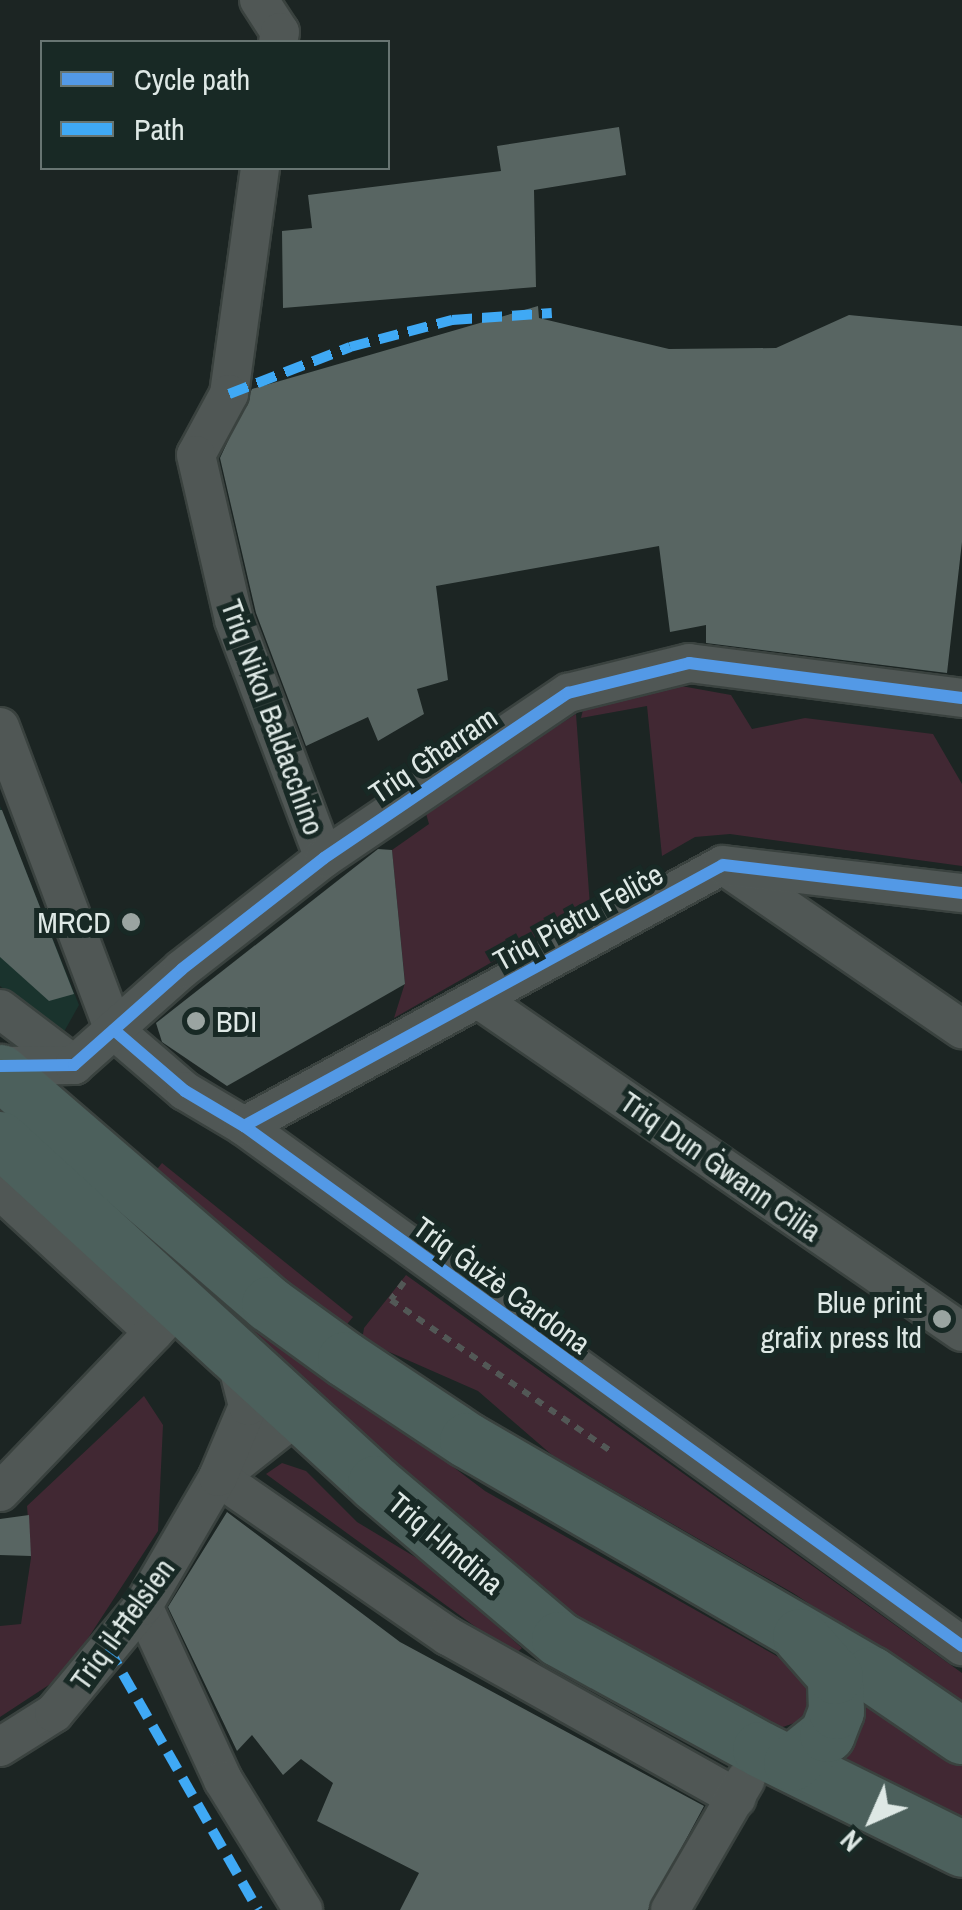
<!DOCTYPE html>
<meta charset="utf-8">
<style>
body{margin:0}
#map{position:relative;width:962px;height:1910px;overflow:hidden;background:#1c2523;font-family:"Archivo Narrow",sans-serif}
div>[style]{position:absolute}
[style*='--x']{left:calc(var(--x)*1px);top:calc(var(--y)*1px);width:calc(var(--w)*1px);rotate:calc(var(--a)*1deg)}
.built>*{inset:0;background:#1a332d}
.green>*{inset:0;background:#412833}
.building>*{inset:0;background:#586562}
.path>*{height:6px;margin-top:-3px;transform-origin:0;background:repeating-linear-gradient(90deg,#525856 0 8px,transparent 0 16px)}
.roads{filter:drop-shadow(2px 0 #3a423f) drop-shadow(-2px 0 #3a423f) drop-shadow(0 2px #3a423f) drop-shadow(0 -2px #3a423f)}
.minor>*{height:38px;margin:-19px;padding:0 19px;transform-origin:19px;border-radius:19px;background:#505755}
.highway>*{height:55px;margin:-27.5px;padding:0 27.5px;transform-origin:27.5px;border-radius:27.5px;background:#4c605c}
.quiet>*{height:10px;margin-top:-5px;transform-origin:0;background:repeating-linear-gradient(90deg,#3fa9f5 0 20px,transparent 0 30px)}
.cycleway>*{height:12px;margin:-6px;padding:0 6px;transform-origin:6px;border-radius:6px;background:#5399e6}
.dots>*{width:28px;height:28px;translate:-50% -50%;box-sizing:border-box;border:5px solid #182925;border-radius:50%}
span{translate:-50% -50%;white-space:nowrap;text-align:center;line-height:1.15;-webkit-text-stroke:10px #182925;paint-order:stroke}
.street-label{font-size:30px;color:#dee8e5}
.poi-label{font-size:30px;color:#dee8e5}
.right{translate:-100% -50%;text-align:right}
.left{translate:0 -50%;text-align:left}
.legend{position:absolute;left:40px;top:40px;width:350px;height:130px;box-sizing:border-box;background:#182925;border:2px solid #677572;margin:0;padding:12px 18px;list-style:none;font-size:30px;color:#dee8e5}
.legend li{display:flex;align-items:center;gap:20px;height:50px}
.legend b{width:50px;border:2px solid #677572}
.north{position:absolute;left:822px;top:1770px;width:100px;height:100px;-webkit-text-stroke:8px #182925;paint-order:stroke;rotate:225deg;font-size:28px;font-weight:700;line-height:40px;text-align:center;color:#dee8e5}
.north::after{content:'';display:block;margin:auto;width:35px;height:45px;background:#dee8e5;clip-path:polygon(50% 0,100% 100%,50% 72%,0 100%)}
</style>
<div id="map">
<div class="built">
<i style="clip-path:polygon(0 806px,79px 1005px,60px 1039px,0 986px)"></i>
</div>
<div class="green">
<i style="clip-path:polygon(659px 682px,731px 695px,752px 729px,805px 718px,933px 734px,962px 784px,962px 866px,730px 834px,695px 837px,662px 856px,647px 706px,581px 718px,583px 710px)"></i>
<i style="clip-path:polygon(576px 714px,590px 906px,394px 1018px,405px 983px,392px 850px,429px 824px,425px 810px)"></i>
<i style="clip-path:polygon(0 1094px,258px 1319px,485px 1491px,782px 1659px,806px 1684px,811px 1698px,806px 1719px,774px 1730px,670px 1681px,531px 1590px,0 1117px)"></i>
<i style="clip-path:polygon(162px 1163px,353px 1317px,343px 1329px,154px 1173px)"></i>
<i style="clip-path:polygon(406px 1275px,962px 1673px,962px 1704px,793px 1593px,552px 1455px,478px 1391px,362px 1340px,364px 1328px)"></i>
<i style="clip-path:polygon(144px 1396px,163px 1425px,158px 1531px,64px 1675px,0 1717px,0 1626px,21px 1624px,31px 1558px,27px 1506px)"></i>
<i style="clip-path:polygon(282px 1463px,306px 1471px,357px 1522px,430px 1566px,522px 1648px,514px 1655px,266px 1474px)"></i>
<i style="clip-path:polygon(861px 1691px,962px 1761px,962px 1827px,835px 1761px)"></i>
</div>
<div class="building">
<i style="clip-path:polygon(619px 127px,626px 175px,534px 190px,536px 287px,283px 308px,282px 231px,312px 228px,308px 195px,501px 171px,497px 146px)"></i>
<i style="clip-path:polygon(538px 306px,539px 318px,669px 349px,776px 348px,849px 315px,962px 326px,962px 542px,947px 673px,706px 643px,706px 625px,670px 632px,659px 546px,436px 586px,448px 680px,417px 689px,424px 714px,378px 741px,368px 717px,306px 746px,256px 613px,220px 458px,252px 389px)"></i>
<i style="clip-path:polygon(0 810px,2px 810px,74px 994px,49px 1001px,0 957px)"></i>
<i style="clip-path:polygon(378px 849px,392px 850px,405px 984px,227px 1086px,162px 1042px,156px 1023px)"></i>
<i style="clip-path:polygon(227px 1512px,400px 1642px,704px 1806px,648px 1910px,400px 1910px,419px 1873px,317px 1821px,333px 1783px,301px 1759px,283px 1775px,252px 1735px,237px 1751px,168px 1607px)"></i>
<i style="clip-path:polygon(29px 1515px,31px 1556px,0 1555px,0 1519px)"></i>
</div>
<div class="path">
<i style="--x:404;--y:1282;--w:22;--a:126"></i>
<i style="--x:391;--y:1300;--w:267;--a:34.5"></i>
</div>
<div class="roads">
<div class="minor">
<i style="--x:259;--y:0;--w:38;--a:57"></i>
<i style="--x:280;--y:32;--w:10;--a:101"></i>
<i style="--x:260;--y:168;--w:228;--a:97.8"></i>
<i style="--x:229;--y:394;--w:69;--a:118.4"></i>
<i style="--x:196;--y:455;--w:169;--a:77"></i>
<i style="--x:234;--y:620;--w:254;--a:69.3"></i>
<i style="--x:0;--y:727;--w:324;--a:69.4"></i>
<i style="--x:729;--y:869;--w:283;--a:34.5"></i>
<i style="--x:480;--y:1000;--w:585;--a:34.56"></i>
<i style="--x:0;--y:1009;--w:93;--a:37.1"></i>
<i style="--x:114;--y:1030;--w:94;--a:40.7"></i>
<i style="--x:185;--y:1091;--w:69;--a:30.7"></i>
<i style="--x:244;--y:1126;--w:887;--a:35.91"></i>
<i style="--x:0;--y:1066;--w:74;--a:-0.8"></i>
<i style="--x:74;--y:1065;--w:144;--a:-41.6"></i>
<i style="--x:182;--y:969;--w:180;--a:-38"></i>
<i style="--x:324;--y:858;--w:295;--a:-34.1"></i>
<i style="--x:568;--y:693;--w:125;--a:-13.9"></i>
<i style="--x:689;--y:663;--w:275;--a:7.3"></i>
<i style="--x:244;--y:1126;--w:545;--a:-28.59"></i>
<i style="--x:723;--y:865;--w:241;--a:6.7"></i>
<i style="--x:0;--y:1190;--w:209;--a:42.7"></i>
<i style="--x:154;--y:1332;--w:43;--a:-47.8"></i>
<i style="--x:220;--y:1476;--w:102;--a:-38.2"></i>
<i style="--x:218;--y:1477;--w:280;--a:34.7"></i>
<i style="--x:448;--y:1636;--w:331;--a:29.3"></i>
<i style="--x:0;--y:1492;--w:222;--a:-46.1"></i>
<i style="--x:143;--y:1606;--w:192;--a:65.3"></i>
<i style="--x:223;--y:1780;--w:153;--a:58.4"></i>
<i style="--x:0;--y:1747;--w:64;--a:-32.2"></i>
<i style="--x:54;--y:1713;--w:139;--a:-50.2"></i>
<i style="--x:143;--y:1606;--w:149;--a:-59.8"></i>
<i style="--x:218;--y:1477;--w:77;--a:-67.1"></i>
<i style="--x:248;--y:1406;--w:53;--a:-104.3"></i>
<i style="--x:670;--y:1910;--w:151;--a:-59.9"></i>
</div>
<div class="highway">
<i style="--x:0;--y:1072;--w:355;--a:40.8"></i>
<i style="--x:269;--y:1304;--w:94;--a:35.9"></i>
<i style="--x:345;--y:1359;--w:146;--a:33.6"></i>
<i style="--x:467;--y:1440;--w:467;--a:30.1"></i>
<i style="--x:871;--y:1674;--w:110;--a:34.3"></i>
<i style="--x:0;--y:1139;--w:509;--a:42.53"></i>
<i style="--x:375;--y:1483;--w:241;--a:40.3"></i>
<i style="--x:559;--y:1639;--w:229;--a:28.7"></i>
<i style="--x:760;--y:1749;--w:225;--a:26.3"></i>
<i style="--x:791;--y:1763;--w:46;--a:-38.9"></i>
<i style="--x:827;--y:1734;--w:25;--a:-69"></i>
<i style="--x:836;--y:1711;--w:35;--a:-92"></i>
<i style="--x:835;--y:1676;--w:53;--a:-131.2"></i>
</div>
</div>
<div class="quiet">
<i style="--x:229;--y:394;--w:130;--a:-21.2"></i>
<i style="--x:350;--y:347;--w:106;--a:-14.8"></i>
<i style="--x:452;--y:320;--w:100;--a:-4"></i>
<i style="--x:108;--y:1648;--w:302;--a:60.2"></i>
</div>
<div class="cycleway">
<i style="--x:114;--y:1030;--w:94;--a:40.7"></i>
<i style="--x:185;--y:1091;--w:69;--a:30.7"></i>
<i style="--x:244;--y:1126;--w:887;--a:35.91"></i>
<i style="--x:0;--y:1066;--w:74;--a:-0.8"></i>
<i style="--x:74;--y:1065;--w:144;--a:-41.6"></i>
<i style="--x:182;--y:969;--w:180;--a:-38"></i>
<i style="--x:324;--y:858;--w:295;--a:-34.1"></i>
<i style="--x:568;--y:693;--w:125;--a:-13.9"></i>
<i style="--x:689;--y:663;--w:275;--a:7.3"></i>
<i style="--x:244;--y:1126;--w:545;--a:-28.59"></i>
<i style="--x:723;--y:865;--w:241;--a:6.7"></i>
</div>
<div class="dots">
<i style="left:131px;top:922px;background:#9aa4a1"></i>
<i style="left:196px;top:1021px;background:#9aa4a1"></i>
<i style="left:942px;top:1319px;background:#9aa4a1"></i>
</div>
<div class="street-label">
<span style="left:273px;top:717px;rotate:70deg">Triq Nikol Baldacchino</span>
<span style="left:433px;top:755px;rotate:-34deg">Triq Għarram</span>
<span style="left:578px;top:917px;rotate:-29deg">Triq Pietru Feliċe</span>
<span style="left:721px;top:1166px;rotate:35deg">Triq Dun Ġwann Cilia</span>
<span style="left:502px;top:1285px;rotate:36deg">Triq Ġużè Cardona</span>
<span style="left:446px;top:1543px;rotate:40deg">Triq l-Imdina</span>
<span style="left:122px;top:1624px;rotate:-54deg">Triq il-Ħelsien</span>
</div>
<div class="poi-label">
<span class="right" style="left:111px;top:922px">MRCD</span>
<span class="left" style="left:216px;top:1021px">BDI</span>
<span class="right" style="left:922px;top:1319px">Blue print<br>grafix press ltd</span>
</div>
<ul class="legend">
<li><b style="height:12px;background:#5399e6"></b>Cycle path</li>
<li><b style="height:12px;background:#3fa9f5"></b>Path</li>
</ul>
<div class="north">N</div>
</div>
